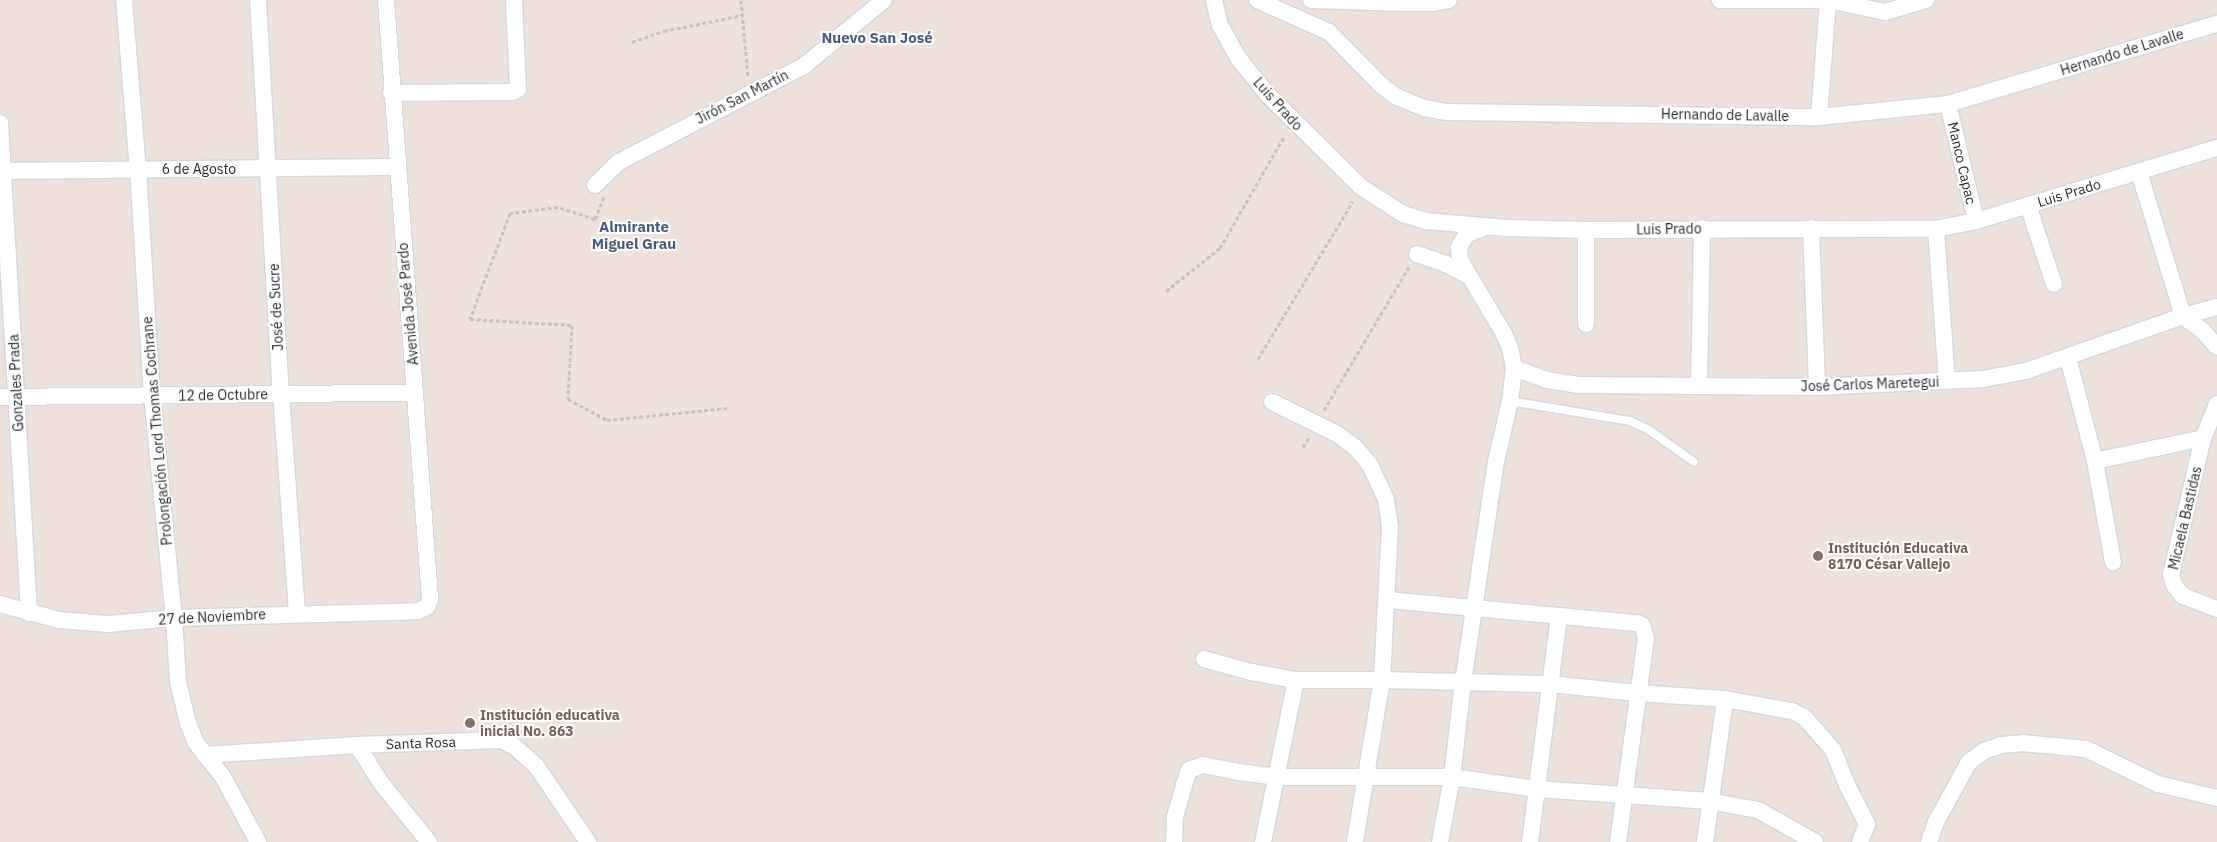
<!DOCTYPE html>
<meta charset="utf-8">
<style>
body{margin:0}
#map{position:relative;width:2217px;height:842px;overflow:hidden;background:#eee2db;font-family:"IBM Plex Sans",sans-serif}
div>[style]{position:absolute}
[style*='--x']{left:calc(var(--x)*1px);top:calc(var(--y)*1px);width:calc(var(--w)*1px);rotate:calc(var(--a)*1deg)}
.path>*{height:3px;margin-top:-1.5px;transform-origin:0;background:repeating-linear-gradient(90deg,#c3c3c3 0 4px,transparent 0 6.5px)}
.roads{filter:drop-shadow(1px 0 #d0d8e4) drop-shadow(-1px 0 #d0d8e4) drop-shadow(0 1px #d0d8e4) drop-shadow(0 -1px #d0d8e4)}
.service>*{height:8px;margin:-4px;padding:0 4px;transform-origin:4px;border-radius:4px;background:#fff}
.minor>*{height:16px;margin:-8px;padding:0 8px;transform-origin:8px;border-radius:8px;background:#fff}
.dots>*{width:14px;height:14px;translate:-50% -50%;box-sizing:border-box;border:2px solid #fff;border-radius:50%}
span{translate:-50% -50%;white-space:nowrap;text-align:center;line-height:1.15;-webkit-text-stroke:4px #fff;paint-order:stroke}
.street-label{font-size:14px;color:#2a2a2a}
.education-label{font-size:14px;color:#785e54;font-weight:700}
.left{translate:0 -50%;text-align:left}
.neighbourhood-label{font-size:15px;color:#475b7f;font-weight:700}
</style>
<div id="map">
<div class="path">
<i style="--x:741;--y:0;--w:77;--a:84.8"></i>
<i style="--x:632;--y:42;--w:34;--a:-19"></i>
<i style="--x:664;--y:31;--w:80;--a:-11.6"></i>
<i style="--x:604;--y:197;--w:24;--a:112"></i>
<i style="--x:595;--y:219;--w:39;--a:-162"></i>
<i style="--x:558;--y:207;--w:48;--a:172.9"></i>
<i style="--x:510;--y:213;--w:113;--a:110.7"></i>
<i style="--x:470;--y:319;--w:102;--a:3.4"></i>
<i style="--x:572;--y:325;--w:74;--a:93.1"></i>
<i style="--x:568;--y:399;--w:44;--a:28.3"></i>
<i style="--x:607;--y:420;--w:121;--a:-5.7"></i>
<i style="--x:1166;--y:291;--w:69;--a:-38.5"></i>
<i style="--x:1220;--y:248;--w:130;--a:-60.1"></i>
<i style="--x:1258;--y:359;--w:184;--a:-59"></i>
<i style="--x:1324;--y:410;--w:166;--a:-59.3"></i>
<i style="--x:1303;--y:447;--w:12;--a:-59"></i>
</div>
<div class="roads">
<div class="service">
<i style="--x:1510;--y:401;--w:122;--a:9.5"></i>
<i style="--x:1630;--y:421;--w:21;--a:25"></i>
<i style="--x:1649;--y:430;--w:55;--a:35.4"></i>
</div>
<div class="minor">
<i style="--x:124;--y:0;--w:170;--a:85.3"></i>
<i style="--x:138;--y:169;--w:226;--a:86.5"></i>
<i style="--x:152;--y:395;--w:224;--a:84.4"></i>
<i style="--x:174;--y:618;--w:64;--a:86.4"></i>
<i style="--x:178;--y:682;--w:42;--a:76.3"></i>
<i style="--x:188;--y:723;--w:22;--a:68"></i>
<i style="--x:196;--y:743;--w:43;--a:51.5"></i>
<i style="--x:223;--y:777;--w:74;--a:61.7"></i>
<i style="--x:258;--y:0;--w:395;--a:86.7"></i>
<i style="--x:281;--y:394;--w:221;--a:85.8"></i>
<i style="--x:1214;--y:0;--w:26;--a:77"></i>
<i style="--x:1220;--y:25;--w:39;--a:61"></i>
<i style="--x:1239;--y:59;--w:45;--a:51.3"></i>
<i style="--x:1267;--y:94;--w:132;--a:44.7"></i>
<i style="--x:1361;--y:187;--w:50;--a:32.7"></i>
<i style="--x:1403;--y:214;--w:24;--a:17"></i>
<i style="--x:1426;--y:221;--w:81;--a:4.9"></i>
<i style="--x:1507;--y:228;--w:79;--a:1.5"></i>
<i style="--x:1586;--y:230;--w:350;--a:-0.2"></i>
<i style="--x:1936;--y:229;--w:41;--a:-11.3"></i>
<i style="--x:1976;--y:221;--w:252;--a:-16.9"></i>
<i style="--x:1257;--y:0;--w:79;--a:24"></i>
<i style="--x:1329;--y:32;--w:74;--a:45.5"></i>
<i style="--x:1381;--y:85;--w:20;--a:37"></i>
<i style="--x:1397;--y:97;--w:29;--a:22"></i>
<i style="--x:1424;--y:108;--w:22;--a:10"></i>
<i style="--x:1446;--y:112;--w:373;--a:0.8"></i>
<i style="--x:1819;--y:117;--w:130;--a:-5.8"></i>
<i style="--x:1948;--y:104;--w:281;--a:-16.6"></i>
<i style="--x:1311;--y:0;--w:92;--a:1.9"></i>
<i style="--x:1403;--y:3;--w:29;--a:0"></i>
<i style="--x:1432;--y:3;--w:17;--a:-10"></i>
<i style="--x:1720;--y:0;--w:108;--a:0"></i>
<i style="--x:1828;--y:0;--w:58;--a:11.9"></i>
<i style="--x:1885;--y:12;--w:43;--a:-16.3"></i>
<i style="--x:391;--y:93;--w:122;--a:-0.5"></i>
<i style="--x:513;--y:92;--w:6;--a:-31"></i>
<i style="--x:518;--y:89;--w:89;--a:-92.6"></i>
<i style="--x:1948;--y:104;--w:120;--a:76.5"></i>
<i style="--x:1819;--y:117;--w:117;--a:-85.6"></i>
<i style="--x:0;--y:123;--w:491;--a:86.6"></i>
<i style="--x:0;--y:171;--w:397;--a:-0.6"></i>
<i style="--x:2139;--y:172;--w:151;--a:73"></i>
<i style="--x:2183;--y:316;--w:25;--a:37"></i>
<i style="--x:2203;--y:331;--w:21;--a:49"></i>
<i style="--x:595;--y:185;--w:33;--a:-44"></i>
<i style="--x:619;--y:162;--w:210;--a:-27.5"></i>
<i style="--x:805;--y:65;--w:102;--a:-39.4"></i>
<i style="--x:2028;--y:205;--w:83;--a:71.8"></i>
<i style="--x:1811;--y:228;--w:159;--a:87.8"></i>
<i style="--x:1936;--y:229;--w:152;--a:85.9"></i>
<i style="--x:1417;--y:254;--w:31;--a:19"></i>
<i style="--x:1446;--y:264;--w:24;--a:28"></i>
<i style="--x:1586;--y:324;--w:94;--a:-90"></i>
<i style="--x:2068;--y:358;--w:106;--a:75.3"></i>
<i style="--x:2095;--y:461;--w:103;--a:79.9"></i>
<i style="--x:1514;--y:368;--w:35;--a:20"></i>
<i style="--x:1547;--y:380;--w:30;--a:9"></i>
<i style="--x:1577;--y:385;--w:240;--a:0.5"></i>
<i style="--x:1817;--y:387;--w:166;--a:-2.8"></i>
<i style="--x:1983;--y:379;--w:44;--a:-10.5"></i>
<i style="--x:2026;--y:371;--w:166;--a:-19.3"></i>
<i style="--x:2183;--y:316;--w:35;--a:-15"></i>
<i style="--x:1699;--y:386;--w:158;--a:-88.9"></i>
<i style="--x:0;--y:397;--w:415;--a:-0.6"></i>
<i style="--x:1272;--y:402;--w:72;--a:26.2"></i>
<i style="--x:1337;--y:434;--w:22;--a:36"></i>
<i style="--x:1355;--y:447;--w:23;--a:50"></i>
<i style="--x:1370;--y:465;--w:38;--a:65"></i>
<i style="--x:1386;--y:499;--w:27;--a:82"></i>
<i style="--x:1390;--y:526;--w:154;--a:93"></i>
<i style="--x:1382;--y:680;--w:164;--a:99.5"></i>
<i style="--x:2217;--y:404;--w:37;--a:112"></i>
<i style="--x:2203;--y:438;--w:140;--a:103.2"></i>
<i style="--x:2171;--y:574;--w:11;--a:75"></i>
<i style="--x:2174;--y:585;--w:14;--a:51"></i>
<i style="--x:2183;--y:596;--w:36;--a:21"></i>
<i style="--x:2095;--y:461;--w:110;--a:-12"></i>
<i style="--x:1388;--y:600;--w:250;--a:5.3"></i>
<i style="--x:1637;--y:623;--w:5;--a:22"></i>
<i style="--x:1642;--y:625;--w:14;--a:73"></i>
<i style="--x:1646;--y:638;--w:206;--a:97.8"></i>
<i style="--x:0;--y:604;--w:61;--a:15.2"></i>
<i style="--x:59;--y:620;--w:49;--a:4.7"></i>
<i style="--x:108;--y:624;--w:66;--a:-5.2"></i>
<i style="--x:174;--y:618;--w:244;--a:-1.6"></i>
<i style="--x:418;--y:611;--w:10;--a:-24"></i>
<i style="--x:427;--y:607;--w:9;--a:-69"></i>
<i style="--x:430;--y:599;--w:601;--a:-94.2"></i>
<i style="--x:1204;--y:659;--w:49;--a:15.5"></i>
<i style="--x:1251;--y:672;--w:46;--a:10.1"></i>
<i style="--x:1296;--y:680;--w:86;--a:0"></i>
<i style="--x:1382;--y:680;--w:169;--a:1.4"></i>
<i style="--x:1551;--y:684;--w:86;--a:6"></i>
<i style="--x:1637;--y:693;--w:88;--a:3.9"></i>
<i style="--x:1725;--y:699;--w:68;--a:10.2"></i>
<i style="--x:1792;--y:711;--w:15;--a:28"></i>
<i style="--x:1805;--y:718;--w:43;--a:48.8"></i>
<i style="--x:1833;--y:750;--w:38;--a:68"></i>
<i style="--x:1847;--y:785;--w:44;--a:62.9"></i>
<i style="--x:1867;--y:824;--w:19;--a:111"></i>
<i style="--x:357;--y:745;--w:45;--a:57.7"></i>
<i style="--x:381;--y:783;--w:76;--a:50.9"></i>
<i style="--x:205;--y:755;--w:152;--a:-3.8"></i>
<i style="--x:357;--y:745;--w:144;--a:-2"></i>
<i style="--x:501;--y:740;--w:14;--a:25"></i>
<i style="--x:514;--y:746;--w:31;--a:42"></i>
<i style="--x:537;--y:767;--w:91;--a:55.8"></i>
<i style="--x:1174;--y:842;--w:25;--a:-88"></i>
<i style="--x:1175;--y:817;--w:33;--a:-74"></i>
<i style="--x:1184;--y:785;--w:16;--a:-72"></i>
<i style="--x:1189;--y:770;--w:15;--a:-20"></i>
<i style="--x:1203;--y:765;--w:36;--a:11"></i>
<i style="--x:1238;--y:772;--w:39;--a:7"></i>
<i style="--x:1277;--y:777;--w:175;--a:0"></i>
<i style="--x:1452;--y:777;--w:86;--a:8"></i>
<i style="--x:1537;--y:789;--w:173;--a:4"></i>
<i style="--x:1710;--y:801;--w:49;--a:10.6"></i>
<i style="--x:1758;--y:810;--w:65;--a:29.3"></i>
<i style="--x:1263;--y:842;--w:165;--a:-78.5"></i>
<i style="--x:1440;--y:842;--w:66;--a:-79.5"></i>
<i style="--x:1452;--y:777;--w:96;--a:-83.4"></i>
<i style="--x:1463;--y:682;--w:222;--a:-81.5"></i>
<i style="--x:1496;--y:462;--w:63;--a:-77.1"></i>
<i style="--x:1510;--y:401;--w:33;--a:-83"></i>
<i style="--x:1514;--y:368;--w:20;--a:-101"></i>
<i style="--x:1510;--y:348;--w:15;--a:-113"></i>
<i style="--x:1504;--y:334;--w:86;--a:-120.7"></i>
<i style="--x:1460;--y:260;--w:13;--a:-94"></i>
<i style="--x:1459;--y:247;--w:14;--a:-60"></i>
<i style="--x:1466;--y:235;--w:21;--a:-23"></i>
<i style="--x:1530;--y:842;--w:227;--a:-82.7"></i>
<i style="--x:1705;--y:842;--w:144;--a:-82"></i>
<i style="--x:1929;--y:842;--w:21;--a:-71"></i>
<i style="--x:1936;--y:822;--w:68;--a:-61.2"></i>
<i style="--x:1969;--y:762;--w:19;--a:-36"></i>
<i style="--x:1984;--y:751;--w:18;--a:-19"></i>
<i style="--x:2001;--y:745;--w:21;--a:-5"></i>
<i style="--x:2022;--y:743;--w:64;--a:5.4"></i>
<i style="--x:2086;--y:749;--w:80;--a:25.9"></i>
<i style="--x:2158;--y:784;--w:61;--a:13.3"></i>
</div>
</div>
<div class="dots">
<i style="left:1818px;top:556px;background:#8d6e63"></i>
<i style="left:470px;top:723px;background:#8d6e63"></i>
</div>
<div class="street-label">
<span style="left:2122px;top:52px;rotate:-17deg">Hernando de Lavalle</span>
<span style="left:742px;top:97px;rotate:-27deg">Jirón San Martín</span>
<span style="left:1278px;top:104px;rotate:48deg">Luis Prado</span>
<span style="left:1725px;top:115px;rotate:1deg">Hernando de Lavalle</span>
<span style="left:1962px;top:163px;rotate:77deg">Manco Capac</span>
<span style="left:199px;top:169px">6 de Agosto</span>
<span style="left:2069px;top:193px;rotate:-17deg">Luis Prado</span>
<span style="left:1669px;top:229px;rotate:-1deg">Luis Prado</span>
<span style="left:408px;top:304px;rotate:-95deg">Avenida José Pardo</span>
<span style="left:276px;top:307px;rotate:-93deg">José de Sucre</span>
<span style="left:16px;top:383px;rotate:-93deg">Gonzales Prada</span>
<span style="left:1870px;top:384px;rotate:-2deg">José Carlos Maretegui</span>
<span style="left:223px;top:395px;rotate:-1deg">12 de Octubre</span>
<span style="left:157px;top:431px;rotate:-95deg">Prolongación Lord Thomas Cochrane</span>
<span style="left:2185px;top:518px;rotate:-77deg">Micaela Bastidas</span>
<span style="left:212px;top:617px;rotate:-3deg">27 de Noviembre</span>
<span style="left:421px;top:743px;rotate:-2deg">Santa Rosa</span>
</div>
<div class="education-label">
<span class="left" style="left:1828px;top:556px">Institución Educativa<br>8170 César Vallejo</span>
<span class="left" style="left:480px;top:723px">Institución educativa<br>inicial No. 863</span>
</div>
<div class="neighbourhood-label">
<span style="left:877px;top:38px">Nuevo San José</span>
<span style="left:634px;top:235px">Almirante<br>Miguel Grau</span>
</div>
</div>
